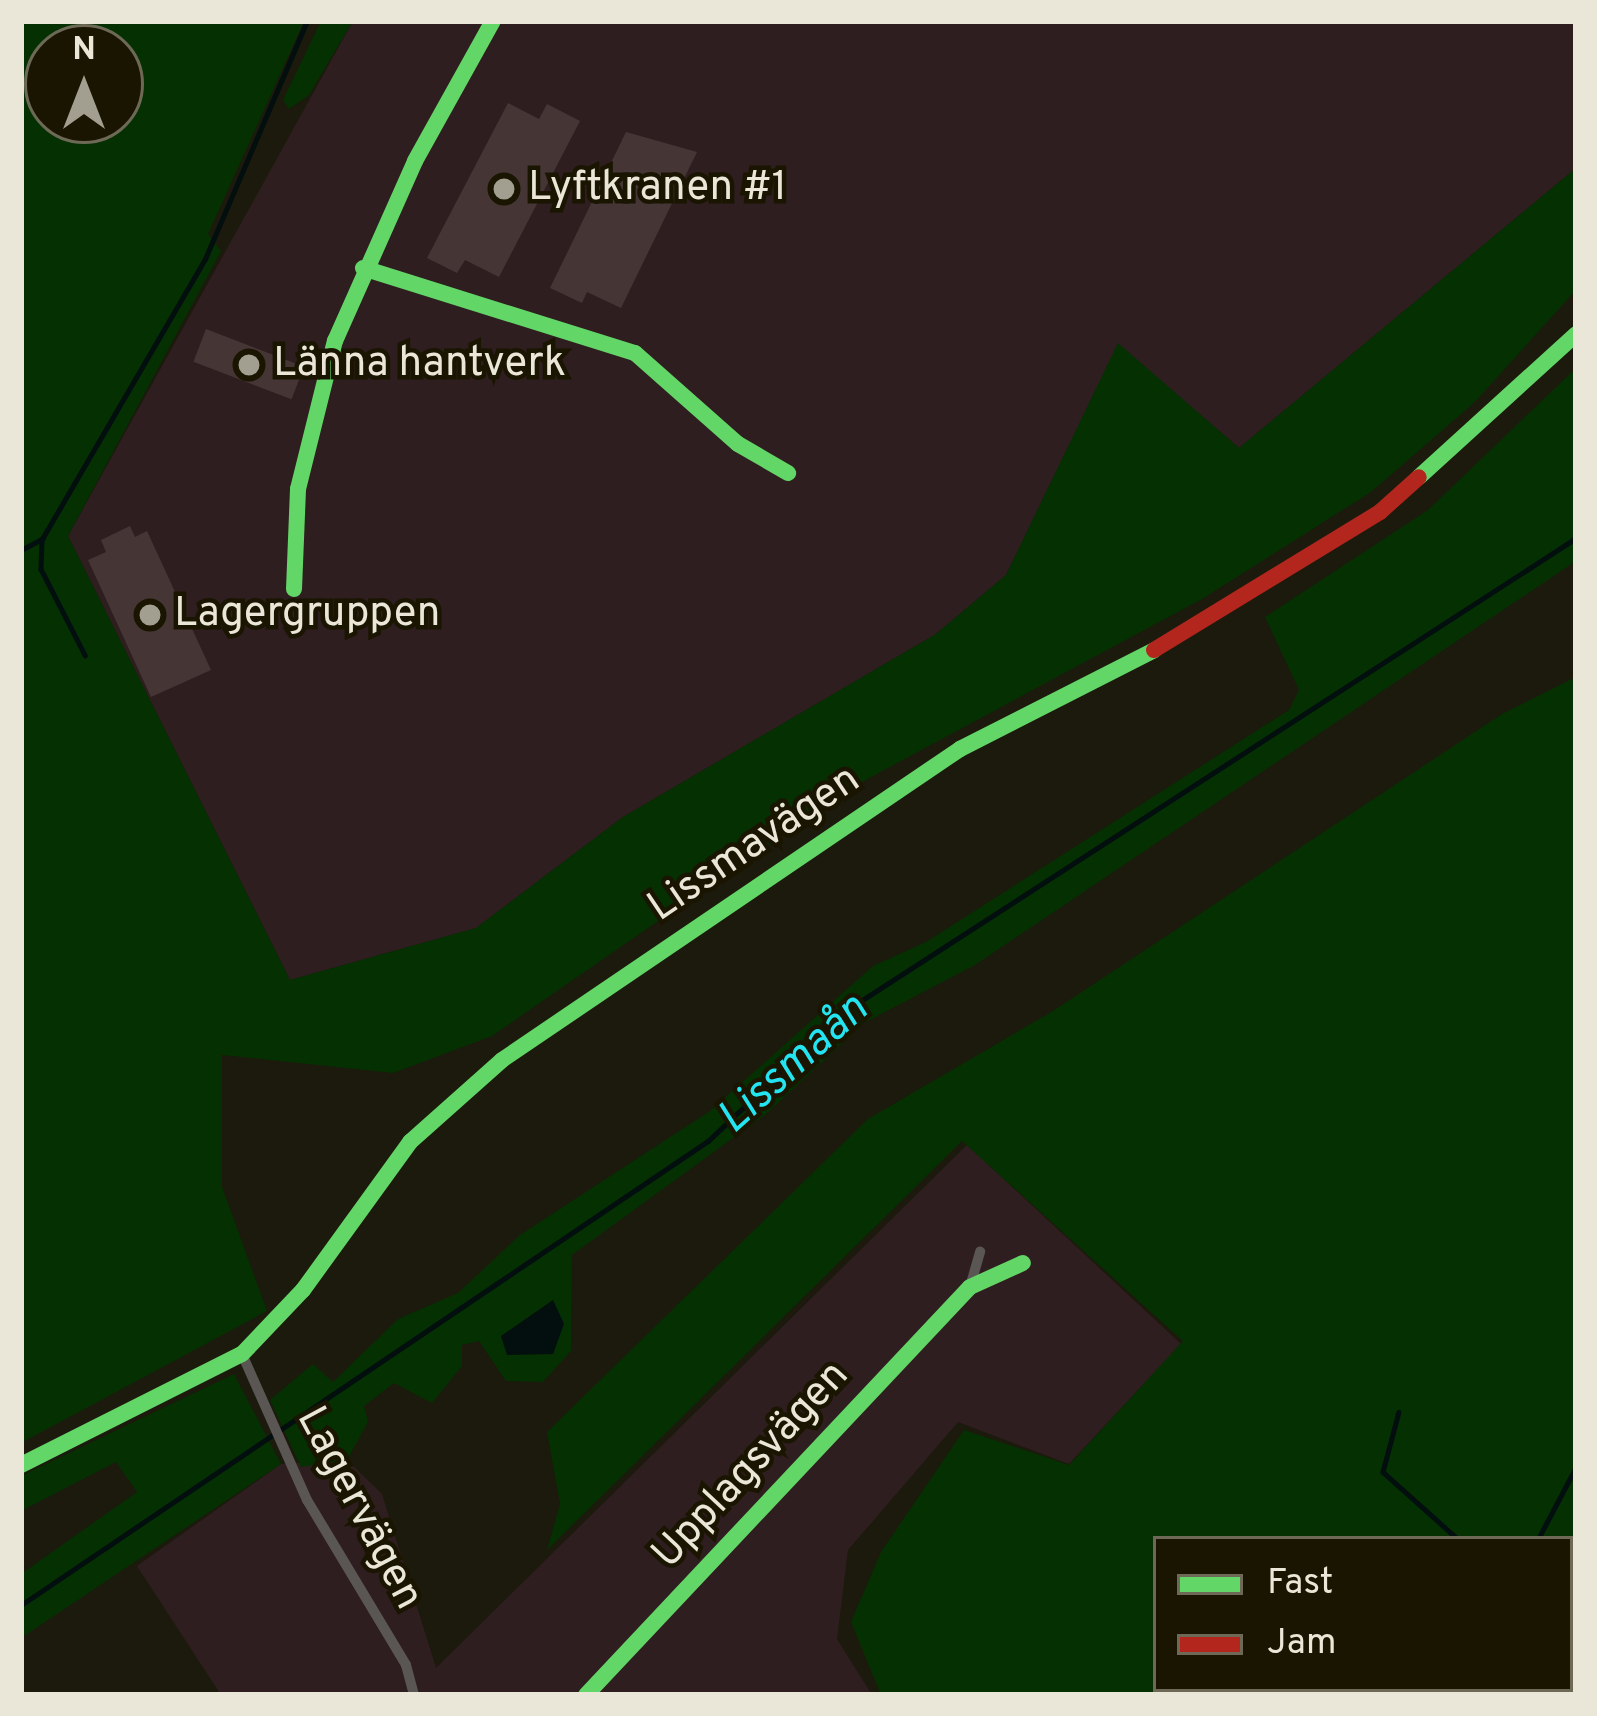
<!DOCTYPE html>
<meta charset="utf-8">
<style>
body{margin:0}
#map{position:relative;width:1597px;height:1716px;overflow:hidden;background:#1c1a0c;font-family:Overpass,sans-serif}
div>[style]{position:absolute}
[style*='--x']{left:calc(var(--x)*1px);top:calc(var(--y)*1px);width:calc(var(--w)*1px);rotate:calc(var(--a)*1deg)}
.industrial>*{inset:0;background:#2f1e1f}
.green>*{inset:0;background:#043002}
.water>*{inset:0;background:#030e0f}
.stream>*{height:4.5px;margin:-2.25px;padding:0 2.25px;transform-origin:2.25px;border-radius:2.25px;background:#030e0f}
.building>*{inset:0;background:#453635;transform-origin:0 0}
.street>*{height:10px;margin:-5px;padding:0 5px;transform-origin:5px;border-radius:5px;background:#5a5654}
.fast>*{height:16px;margin:-8px;padding:0 8px;transform-origin:8px;border-radius:8px;background:#63d668}
.jam>*{height:16px;margin:-8px;padding:0 8px;transform-origin:8px;border-radius:8px;background:#b3261e}
.dots>*{width:33px;height:33px;translate:-50% -50%;box-sizing:border-box;border:6px solid #1a1500;border-radius:50%}
span{translate:-50% -50%;white-space:nowrap;text-align:center;line-height:1.15;-webkit-text-stroke:9px #1a1500;paint-order:stroke}
.poi-label{font-size:42px;color:#eae7d8}
.left{translate:0 -50%;text-align:left}
.street-label{font-size:42px;color:#eae7d8}
.water-label{font-size:45px;color:#23e4f0;font-style:italic}
.frame{position:absolute;inset:0;border:24px solid #eae7d8;pointer-events:none}
.legend{position:absolute;left:1153px;top:1536px;width:420px;height:156px;box-sizing:border-box;background:#1a1500;border:3px solid #6d6956;margin:0;padding:15px 21px;list-style:none;font-size:36px;color:#eae7d8}
.legend li{display:flex;align-items:center;gap:24px;height:60px}
.legend b{width:60px;border:3px solid #6d6956}
.north{position:absolute;left:24px;top:24px;width:120px;height:120px;box-sizing:border-box;background:#1a1500;border:3px solid #6d6956;border-radius:50%;rotate:0deg;font-size:33px;font-weight:700;line-height:48px;text-align:center;color:#eae7d8}
.north::after{content:'';display:block;margin:auto;width:42px;height:54px;background:#a29f91;clip-path:polygon(50% 0,100% 100%,50% 72%,0 100%)}
</style>
<div id="map">
<div class="industrial">
<i style="clip-path:polygon(353px 21px,1576px 21px,1576px 168px,1239px 448px,1118px 344px,1006px 575px,936px 634px,623px 817px,476px 928px,290px 980px,68px 536px)"></i>
<i style="clip-path:polygon(967px 1145px,1181px 1344px,1069px 1464px,958px 1422px,848px 1550px,837px 1639px,872px 1695px,221px 1695px,137px 1566px,281px 1464px,347px 1460px,382px 1494px,436px 1668px)"></i>
</div>
<div class="green">
<i style="clip-path:polygon(evenodd,21px 21px,304px 21px,208px 234px,221px 251px,68px 536px,290px 980px,476px 928px,623px 817px,936px 634px,1006px 575px,1118px 343px,1239px 448px,1576px 168px,1576px 290px,1474px 403px,1371px 492px,1202px 599px,849px 789px,492px 1036px,393px 1073px,222px 1055px,222px 1187px,267px 1311px,21px 1443px,21px 21px,48px 48px,120px 48px,120px 120px,48px 120px,48px 48px)"></i>
<i style="clip-path:polygon(321px 21px,353px 21px,309px 95px,289px 109px,283px 100px)"></i>
<i style="clip-path:polygon(1576px 368px,1576px 561px,975px 965px,864px 1023px,766px 1114px,572px 1255px,571px 1351px,543px 1382px,506px 1381px,479px 1341px,462px 1345px,462px 1366px,432px 1403px,394px 1383px,364px 1406px,368px 1422px,347px 1460px,301px 1467px,270px 1400px,313px 1364px,333px 1382px,398px 1319px,458px 1293px,520px 1235px,710px 1111px,873px 966px,926px 942px,1289px 710px,1299px 690px,1265px 617px,1428px 510px)"></i>
<i style="clip-path:polygon(evenodd,1576px 677px,1576px 1695px,881px 1695px,851px 1622px,881px 1552px,964px 1430px,1069px 1465px,1183px 1341px,962px 1141px,547px 1550px,560px 1504px,547px 1432px,868px 1119px,1053px 1011px,1502px 714px,1576px 677px,1570px 1539px,1570px 1689px,1156px 1689px,1156px 1539px,1570px 1539px)"></i>
<i style="clip-path:polygon(234px 1374px,281px 1464px,21px 1638px,21px 1574px,137px 1492px,116px 1462px,21px 1511px,21px 1476px)"></i>
</div>
<div class="water">
<i style="clip-path:polygon(553px 1300px,564px 1324px,553px 1354px,507px 1355px,501px 1336px)"></i>
</div>
<div class="stream">
<i style="--x:42;--y:539;--w:324;--a:-59.8"></i>
<i style="--x:205;--y:259;--w:259;--a:-66.8"></i>
<i style="--x:21;--y:550;--w:24;--a:-28"></i>
<i style="--x:42;--y:539;--w:30;--a:92"></i>
<i style="--x:41;--y:569;--w:97;--a:62.9"></i>
<i style="--x:1399;--y:1412;--w:62;--a:104.9"></i>
<i style="--x:1383;--y:1472;--w:101;--a:41.8"></i>
<i style="--x:1538;--y:1539;--w:81;--a:-62.2"></i>
<i style="--x:1570;--y:1596;--w:8;--a:40"></i>
<i style="--x:21;--y:1605;--w:829;--a:-34.04"></i>
<i style="--x:708;--y:1141;--w:191;--a:-43.3"></i>
<i style="--x:847;--y:1010;--w:868;--a:-32.92"></i>
<i style="--x:1570;--y:1628;--w:11;--a:-56"></i>
<i style="--x:1480;--y:1695;--w:7;--a:-56"></i>
</div>
<div class="building">
<i style="clip-path:polygon(508px 103px,539px 119px,547px 104px,580px 121px,499px 277px,465px 260px,457px 273px,427px 258px)"></i>
<i style="clip-path:polygon(626px 132px,697px 152px,621px 308px,587px 292px,582px 303px,550px 288px)"></i>
<i style="left:206px;top:329px;width:105px;height:35px;rotate:21deg"></i>
<i style="clip-path:polygon(130px 526px,135px 537px,147px 531px,211px 670px,151px 697px,88px 560px,106px 552px,101px 540px)"></i>
</div>
<div class="street">
<i style="--x:970;--y:1287;--w:37;--a:-74"></i>
<i style="--x:242;--y:1354;--w:160;--a:66"></i>
<i style="--x:307;--y:1500;--w:192;--a:59"></i>
<i style="--x:406;--y:1665;--w:31;--a:75"></i>
</div>
<div class="fast">
<i style="--x:363;--y:268;--w:285;--a:17.4"></i>
<i style="--x:635;--y:353;--w:137;--a:41.5"></i>
<i style="--x:738;--y:444;--w:58;--a:30.1"></i>
<i style="--x:1419;--y:477;--w:212;--a:-42.3"></i>
<i style="--x:294;--y:589;--w:100;--a:-87.7"></i>
<i style="--x:298;--y:489;--w:153;--a:-76"></i>
<i style="--x:335;--y:341;--w:197;--a:-66"></i>
<i style="--x:415;--y:161;--w:160;--a:-60.9"></i>
<i style="--x:21;--y:1465;--w:247;--a:-26.7"></i>
<i style="--x:242;--y:1354;--w:88;--a:-46.4"></i>
<i style="--x:303;--y:1290;--w:183;--a:-54.1"></i>
<i style="--x:410;--y:1142;--w:123;--a:-41.7"></i>
<i style="--x:502;--y:1060;--w:554;--a:-34.18"></i>
<i style="--x:960;--y:749;--w:218;--a:-27"></i>
<i style="--x:586;--y:1695;--w:560;--a:-46.74"></i>
<i style="--x:970;--y:1287;--w:58;--a:-24.4"></i>
</div>
<div class="jam">
<i style="--x:1154;--y:650;--w:265;--a:-31.4"></i>
<i style="--x:1380;--y:512;--w:52;--a:-41.9"></i>
</div>
<div class="dots">
<i style="left:504px;top:189px;background:#a29f91"></i>
<i style="left:249px;top:365px;background:#a29f91"></i>
<i style="left:150px;top:615px;background:#a29f91"></i>
</div>
<div class="poi-label">
<span class="left" style="left:528px;top:189px">Lyftkranen #1</span>
<span class="left" style="left:273px;top:365px">Länna hantverk</span>
<span class="left" style="left:174px;top:615px">Lagergruppen</span>
</div>
<div class="street-label">
<span style="left:755px;top:845px;rotate:-34deg">Lissmavägen</span>
<span style="left:752px;top:1466px;rotate:-47deg">Upplagsvägen</span>
<span style="left:358px;top:1509px;rotate:62deg">Lagervägen</span>
</div>
<div class="water-label">
<span style="left:794px;top:1065px;rotate:-42deg">Lissmaån</span>
</div>
<div class="frame"></div>
<ul class="legend">
<li><b style="height:15px;background:#63d668"></b>Fast</li>
<li><b style="height:15px;background:#b3261e"></b>Jam</li>
</ul>
<div class="north">N</div>
</div>
